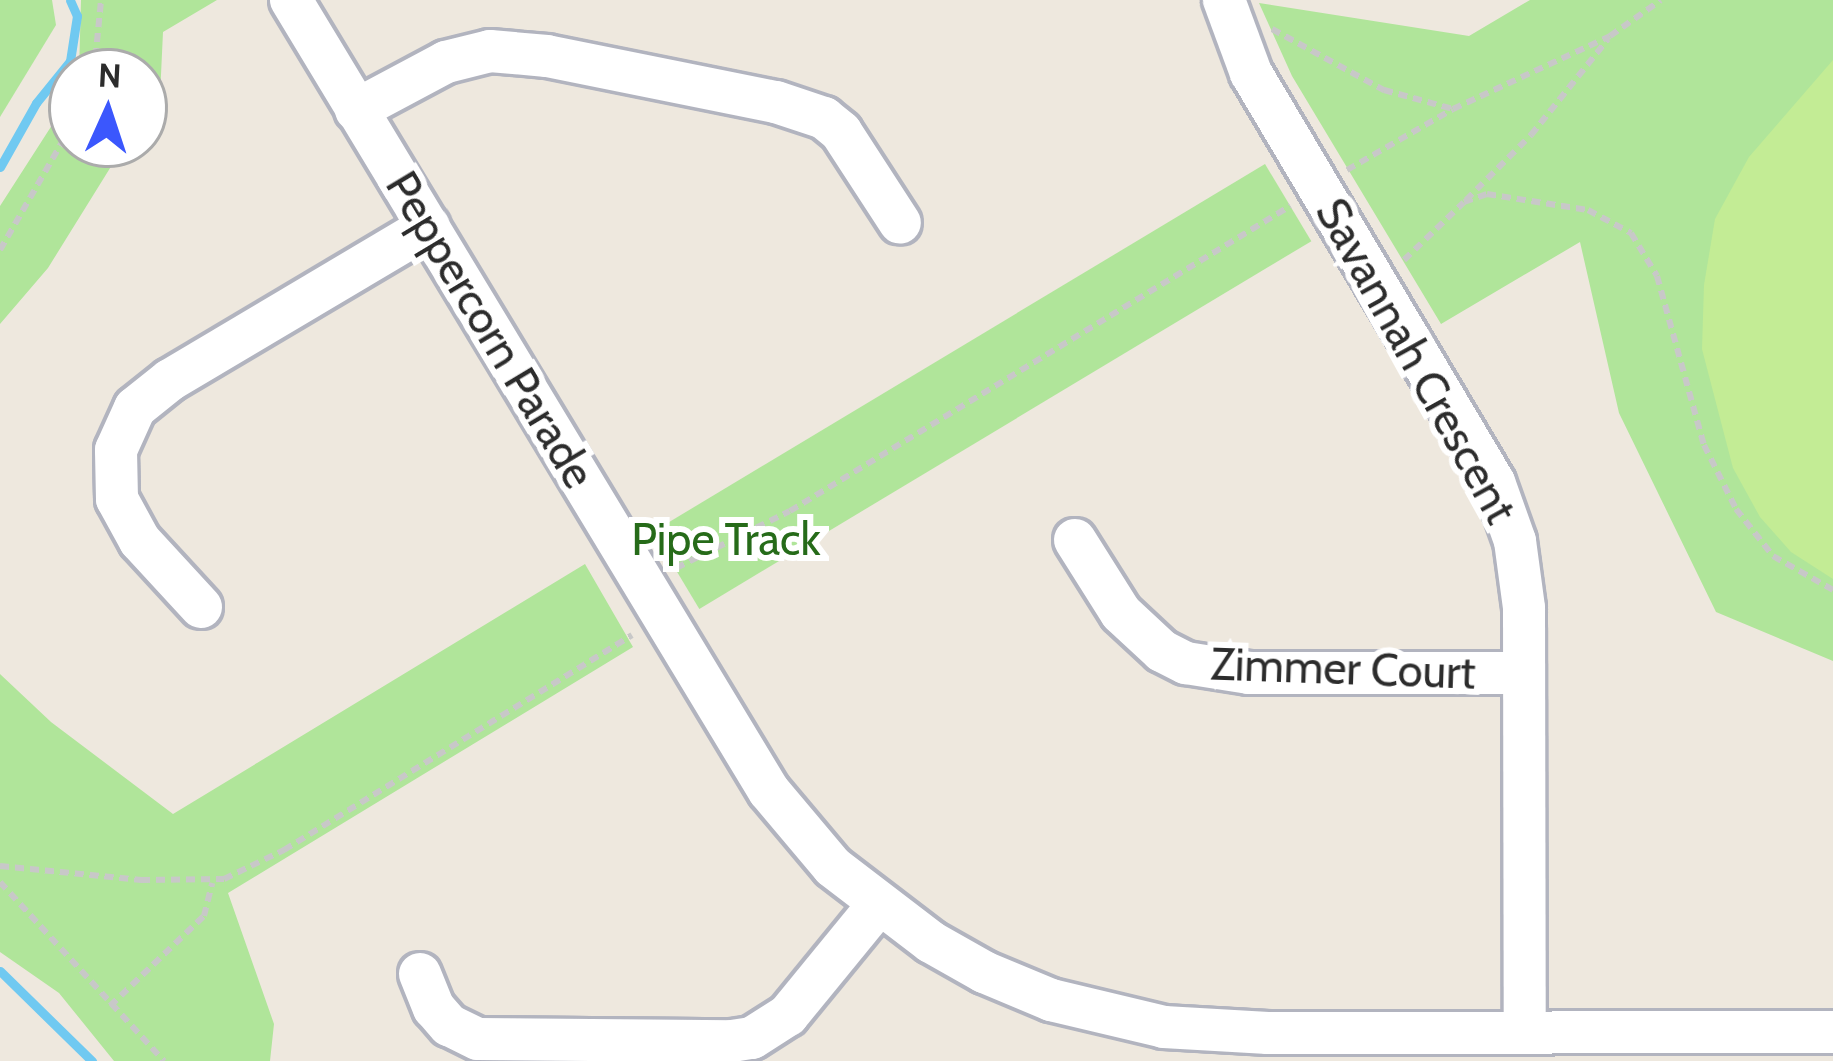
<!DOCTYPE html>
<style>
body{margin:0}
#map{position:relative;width:1833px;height:1061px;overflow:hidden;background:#eee8de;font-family:Cabin,sans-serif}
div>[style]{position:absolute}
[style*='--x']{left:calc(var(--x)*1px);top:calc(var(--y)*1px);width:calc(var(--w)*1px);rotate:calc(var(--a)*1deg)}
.green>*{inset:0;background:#b0e59a;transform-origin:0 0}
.pitch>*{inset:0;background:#c3ec95}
.stream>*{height:9px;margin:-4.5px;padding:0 4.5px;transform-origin:4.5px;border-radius:4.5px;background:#70c9f1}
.path>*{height:6px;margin-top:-3px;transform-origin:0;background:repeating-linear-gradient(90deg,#c8c8c8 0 9px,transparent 0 15px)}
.roads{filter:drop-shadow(3px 0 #b2b4bf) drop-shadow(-3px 0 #b2b4bf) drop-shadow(0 3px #b2b4bf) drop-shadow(0 -3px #b2b4bf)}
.minor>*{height:42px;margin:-21px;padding:0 21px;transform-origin:21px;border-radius:21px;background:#fff}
span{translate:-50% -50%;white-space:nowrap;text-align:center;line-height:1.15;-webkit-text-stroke:12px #fff;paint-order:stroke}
.street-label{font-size:45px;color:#2c2c2c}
.park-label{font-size:45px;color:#266b19}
.north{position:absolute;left:48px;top:48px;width:120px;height:120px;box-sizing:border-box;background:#fff;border:3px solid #ababab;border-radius:50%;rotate:3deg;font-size:33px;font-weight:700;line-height:48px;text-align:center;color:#2c2c2c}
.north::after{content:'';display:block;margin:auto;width:42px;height:54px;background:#3b57fd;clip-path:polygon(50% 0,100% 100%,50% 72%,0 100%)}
</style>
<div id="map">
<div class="green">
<i style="clip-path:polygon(0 0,52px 0,56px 25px,0 117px)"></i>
<i style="clip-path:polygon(81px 0,217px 0,163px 32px,160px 96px,144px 118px,144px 72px,79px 72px)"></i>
<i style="clip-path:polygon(1530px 0,1833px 0,1833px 661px,1716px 612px,1619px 413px,1580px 242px,1441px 324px,1292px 76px,1259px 3px,1469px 36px)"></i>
<i style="clip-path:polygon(72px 94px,72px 144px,125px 144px,48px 268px,0 324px,0 206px)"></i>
<i style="left:1265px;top:164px;width:90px;height:714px;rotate:59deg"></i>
<i style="clip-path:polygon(585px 564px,633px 647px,228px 893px,274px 1024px,270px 1061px,114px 1061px,59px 993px,0 952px,0 674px,51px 722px,173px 814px)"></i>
</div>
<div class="pitch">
<i style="clip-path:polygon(1833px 60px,1833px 579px,1791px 552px,1760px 517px,1733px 468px,1702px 349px,1704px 285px,1715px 219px,1749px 157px)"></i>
</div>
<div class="stream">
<i style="--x:0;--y:167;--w:73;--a:-60.6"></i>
<i style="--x:36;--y:103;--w:54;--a:-51"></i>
<i style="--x:70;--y:61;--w:46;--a:-81.2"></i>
<i style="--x:77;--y:16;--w:17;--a:-114"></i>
<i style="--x:0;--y:971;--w:129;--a:44.4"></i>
</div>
<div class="path">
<i style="--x:1272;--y:29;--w:128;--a:28.6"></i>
<i style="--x:1384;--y:90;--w:72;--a:15.4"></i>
<i style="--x:1453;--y:109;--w:173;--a:-24.9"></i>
<i style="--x:1610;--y:36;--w:62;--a:-35.2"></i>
<i style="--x:94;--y:72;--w:72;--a:-84.4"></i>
<i style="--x:1347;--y:170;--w:122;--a:-29.9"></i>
<i style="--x:1466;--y:200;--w:92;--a:-45"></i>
<i style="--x:1531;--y:135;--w:123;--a:-51.3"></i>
<i style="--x:0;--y:250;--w:144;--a:-60.1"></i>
<i style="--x:1404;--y:260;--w:83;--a:-44"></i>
<i style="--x:1464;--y:202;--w:24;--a:-19"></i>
<i style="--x:1487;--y:194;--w:102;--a:9"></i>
<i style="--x:1588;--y:210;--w:49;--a:28.1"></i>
<i style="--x:1631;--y:233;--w:50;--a:58.8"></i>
<i style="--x:1657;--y:276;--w:175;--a:74.5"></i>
<i style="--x:1704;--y:445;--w:72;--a:63.4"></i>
<i style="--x:1736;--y:509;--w:60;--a:51.8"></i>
<i style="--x:1773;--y:556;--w:69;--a:29.5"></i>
<i style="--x:676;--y:568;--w:127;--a:-26.6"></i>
<i style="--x:790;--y:511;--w:586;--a:-31.38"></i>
<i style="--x:0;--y:866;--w:142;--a:5.7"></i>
<i style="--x:141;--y:880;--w:83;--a:-0.7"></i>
<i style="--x:224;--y:879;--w:67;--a:-25.8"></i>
<i style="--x:284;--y:850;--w:409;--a:-31.7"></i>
<i style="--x:0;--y:882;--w:243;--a:47.5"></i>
<i style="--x:110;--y:1006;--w:130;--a:-43.8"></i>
<i style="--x:204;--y:916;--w:34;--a:-76"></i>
</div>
<div class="roads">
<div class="minor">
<i style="--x:291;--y:0;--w:924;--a:58.86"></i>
<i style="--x:769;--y:791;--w:99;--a:49.9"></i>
<i style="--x:833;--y:867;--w:123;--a:37.4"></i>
<i style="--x:931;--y:942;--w:61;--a:29.5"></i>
<i style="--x:984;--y:972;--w:73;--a:22.7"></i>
<i style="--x:1051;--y:1000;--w:116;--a:13.4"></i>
<i style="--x:1164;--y:1027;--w:104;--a:3.3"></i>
<i style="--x:1268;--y:1033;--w:565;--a:-0.1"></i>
<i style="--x:1224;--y:0;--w:78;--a:69.7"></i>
<i style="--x:1251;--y:73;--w:476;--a:59.3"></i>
<i style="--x:1494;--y:482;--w:63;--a:70.4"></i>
<i style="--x:1515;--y:541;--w:68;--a:82.3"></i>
<i style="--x:1524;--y:608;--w:425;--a:89.9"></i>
<i style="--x:356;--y:110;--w:102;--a:-28.1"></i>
<i style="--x:446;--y:62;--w:45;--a:-14"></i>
<i style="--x:490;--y:51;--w:57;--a:5"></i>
<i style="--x:547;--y:56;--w:234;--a:11.4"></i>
<i style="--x:776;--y:102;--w:51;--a:18.4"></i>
<i style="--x:824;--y:118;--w:22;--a:39"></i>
<i style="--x:841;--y:132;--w:108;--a:57"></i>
<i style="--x:1075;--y:540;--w:86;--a:57.8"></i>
<i style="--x:1121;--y:613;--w:56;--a:42.8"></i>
<i style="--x:1162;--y:651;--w:27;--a:27"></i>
<i style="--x:1186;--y:663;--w:64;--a:9"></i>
<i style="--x:1249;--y:673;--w:275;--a:0"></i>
<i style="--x:201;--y:607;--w:90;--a:-132.7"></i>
<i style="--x:140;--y:541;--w:48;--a:-118.7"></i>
<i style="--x:117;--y:499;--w:49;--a:-91.2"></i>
<i style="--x:116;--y:450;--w:46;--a:-65.7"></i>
<i style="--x:135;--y:408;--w:45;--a:-38.7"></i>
<i style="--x:170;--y:380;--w:301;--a:-30.7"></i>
<i style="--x:420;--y:974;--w:37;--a:68"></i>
<i style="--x:434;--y:1008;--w:23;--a:49"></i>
<i style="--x:449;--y:1025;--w:32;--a:26"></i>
<i style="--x:478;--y:1039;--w:254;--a:0.5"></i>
<i style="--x:732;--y:1041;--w:20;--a:-9"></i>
<i style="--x:752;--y:1038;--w:43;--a:-32.6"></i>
<i style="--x:788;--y:1015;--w:144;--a:-50.7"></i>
</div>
</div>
<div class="street-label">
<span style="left:490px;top:330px;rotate:59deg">Peppercorn Parade</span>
<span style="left:1416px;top:361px;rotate:61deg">Savannah Crescent</span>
<span style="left:1343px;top:669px;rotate:2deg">Zimmer Court</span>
</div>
<div class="park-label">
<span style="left:726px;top:540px">Pipe Track</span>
</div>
<div class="north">N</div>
</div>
